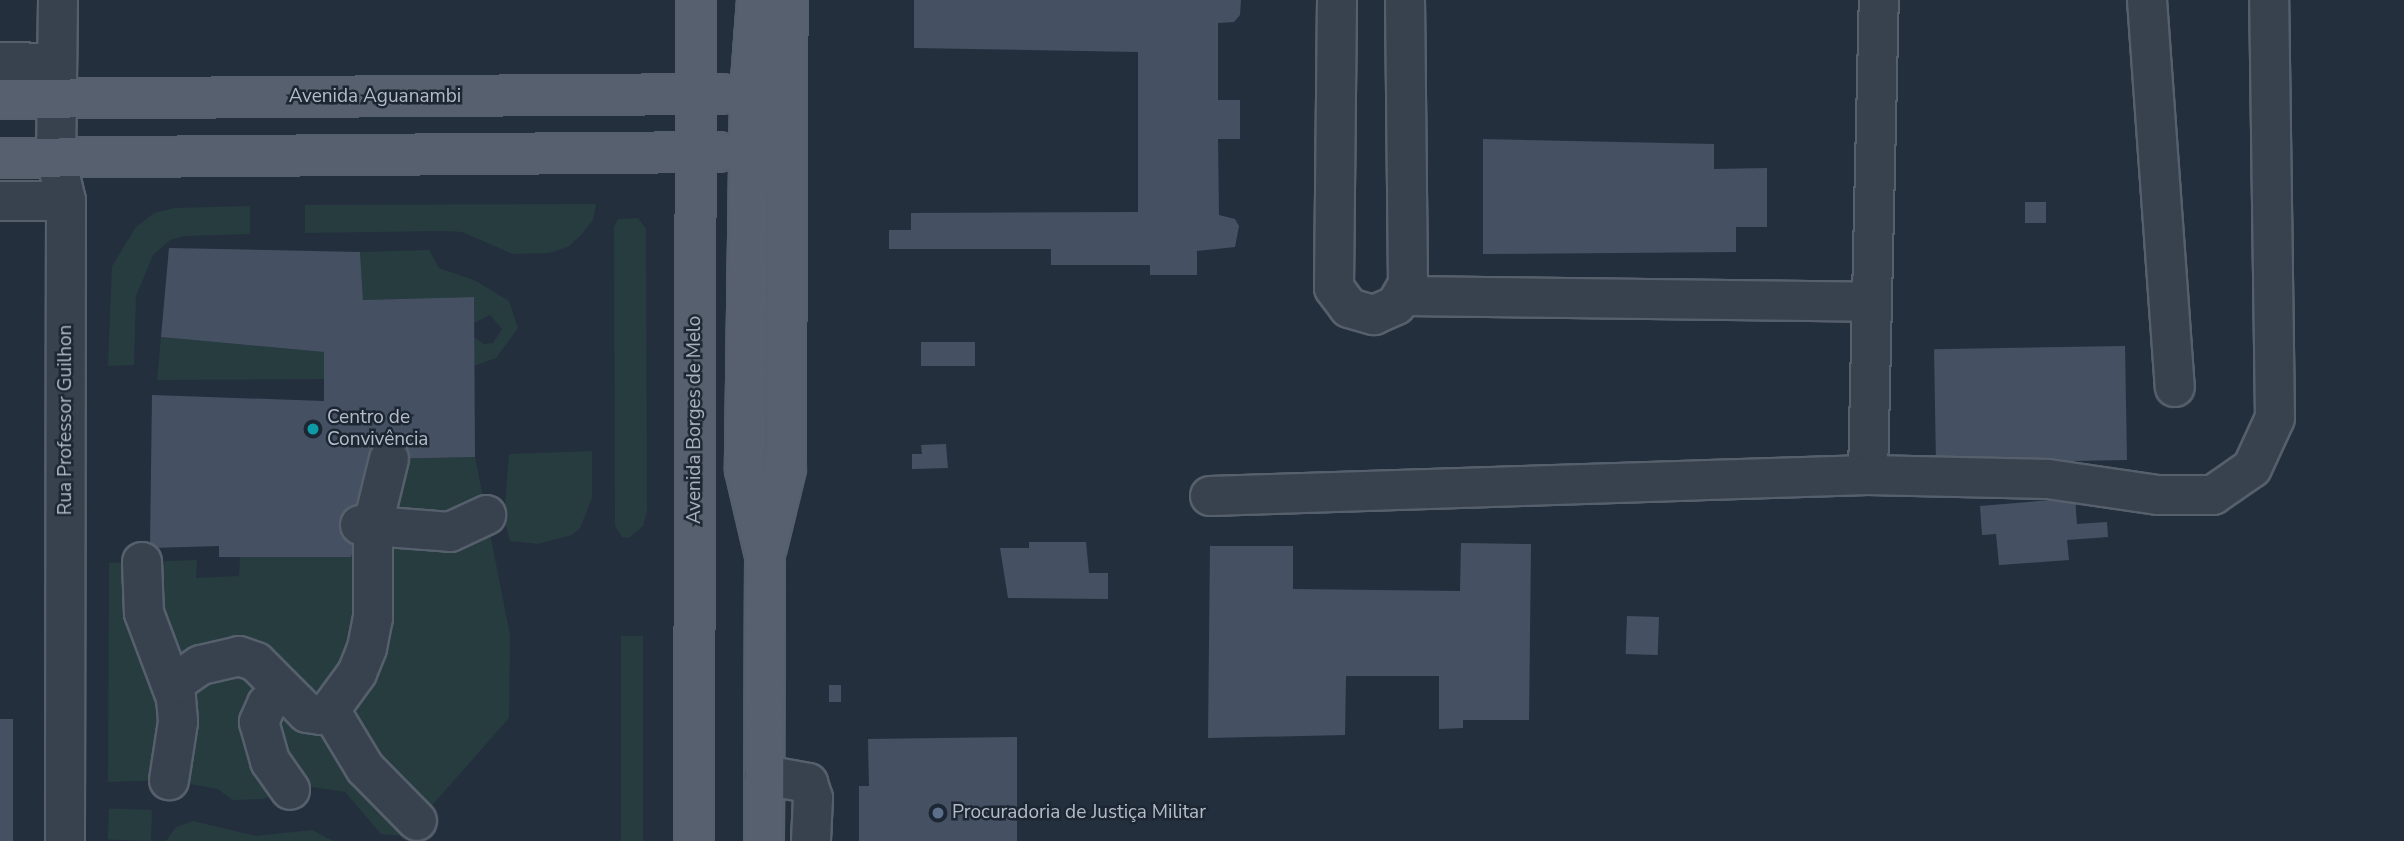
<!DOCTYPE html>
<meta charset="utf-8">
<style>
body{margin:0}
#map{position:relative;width:2404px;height:841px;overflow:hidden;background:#242f3e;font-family:"Nunito Sans",sans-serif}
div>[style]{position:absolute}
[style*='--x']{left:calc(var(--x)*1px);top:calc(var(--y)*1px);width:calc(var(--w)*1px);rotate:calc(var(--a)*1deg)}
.green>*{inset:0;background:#263c3f;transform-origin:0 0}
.building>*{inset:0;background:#455162;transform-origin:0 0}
.roads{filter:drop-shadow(2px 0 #565f6c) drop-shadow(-2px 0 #565f6c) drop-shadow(0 2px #565f6c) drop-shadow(0 -2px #565f6c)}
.minor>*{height:38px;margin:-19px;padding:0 19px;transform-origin:19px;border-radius:19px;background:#38414e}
.major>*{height:38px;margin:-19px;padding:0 19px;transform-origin:19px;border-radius:19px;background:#56606e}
.dots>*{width:19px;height:19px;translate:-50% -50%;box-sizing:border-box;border:4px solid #1d2633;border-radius:50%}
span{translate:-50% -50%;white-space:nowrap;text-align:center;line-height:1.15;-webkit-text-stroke:5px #1d2633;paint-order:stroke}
.street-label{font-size:19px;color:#b4bcc9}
.poi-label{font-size:19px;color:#b4bcc9}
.left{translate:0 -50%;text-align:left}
</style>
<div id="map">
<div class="green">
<i style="clip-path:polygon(596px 204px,593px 220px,580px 236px,568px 247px,548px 253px,513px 254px,462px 232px,445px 231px,305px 233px,305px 205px)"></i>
<i style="clip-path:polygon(250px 206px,250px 234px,184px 236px,170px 240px,153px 255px,136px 296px,134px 365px,108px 366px,112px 266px,136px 227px,154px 213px,175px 208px)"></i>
<i style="clip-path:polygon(638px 218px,646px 229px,647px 511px,643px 526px,629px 538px,622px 537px,615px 526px,614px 227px,618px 219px)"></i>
<i style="clip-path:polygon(429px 250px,439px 268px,476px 281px,509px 301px,518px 328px,496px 358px,474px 366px,474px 337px,484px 344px,493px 343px,502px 329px,490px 315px,474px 323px,474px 297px,363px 300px,360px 252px)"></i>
<i style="clip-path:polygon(161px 337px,324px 352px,324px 379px,157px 380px)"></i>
<i style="clip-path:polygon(592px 451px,592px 498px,580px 528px,572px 535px,538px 544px,510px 541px,504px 518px,509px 454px)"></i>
<i style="clip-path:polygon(475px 457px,510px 635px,509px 718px,405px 836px,381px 834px,345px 792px,306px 786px,263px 799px,232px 800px,218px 789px,169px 780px,108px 782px,109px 563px,197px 560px,196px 578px,239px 576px,240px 557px,378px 459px)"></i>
<i style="left:643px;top:636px;width:205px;height:22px;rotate:90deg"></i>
<i style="left:152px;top:810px;width:31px;height:43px;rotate:92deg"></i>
<i style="clip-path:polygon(193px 821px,256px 836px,312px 830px,333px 841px,166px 841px,176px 827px)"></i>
</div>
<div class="building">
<i style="clip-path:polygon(914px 0,1241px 0,1240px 15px,1234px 22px,1218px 23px,1218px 100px,1240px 100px,1240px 139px,1218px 139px,1219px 215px,1235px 219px,1239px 226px,1235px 247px,1197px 251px,1197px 275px,1150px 275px,1150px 265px,1051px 265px,1051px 249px,889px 249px,889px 230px,911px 230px,911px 213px,1138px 212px,1138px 52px,914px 48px)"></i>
<i style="clip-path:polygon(1483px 139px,1714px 144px,1714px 169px,1767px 168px,1767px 227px,1736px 227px,1736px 252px,1483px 254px)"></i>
<i style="left:2046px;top:202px;width:21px;height:21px;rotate:90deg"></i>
<i style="clip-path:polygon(169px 248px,360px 252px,363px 300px,474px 297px,475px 457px,378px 459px,351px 557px,219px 557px,219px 546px,150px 548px,152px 395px,324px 401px,324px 352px,161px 337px)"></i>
<i style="left:921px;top:342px;width:54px;height:24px"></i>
<i style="left:2125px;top:346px;width:114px;height:191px;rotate:89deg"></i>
<i style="clip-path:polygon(946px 444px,948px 468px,912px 469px,912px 454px,922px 454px,921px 445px)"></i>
<i style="clip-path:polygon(2075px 498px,2077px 524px,2107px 522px,2108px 537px,2067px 540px,2069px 560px,1999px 565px,1996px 534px,1982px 535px,1980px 506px)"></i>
<i style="clip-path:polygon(1029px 542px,1086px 542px,1089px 573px,1108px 573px,1108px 599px,1008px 598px,1000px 548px,1029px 548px)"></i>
<i style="clip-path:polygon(1461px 543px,1531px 544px,1529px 720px,1463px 720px,1463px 728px,1439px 729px,1439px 676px,1346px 676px,1345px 735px,1208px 738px,1210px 546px,1293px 546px,1293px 589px,1460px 591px)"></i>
<i style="left:1627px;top:616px;width:32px;height:38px;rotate:2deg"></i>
<i style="left:829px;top:685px;width:12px;height:17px"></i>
<i style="left:0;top:719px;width:13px;height:122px"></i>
<i style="clip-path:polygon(1017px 737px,1017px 841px,859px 841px,859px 786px,869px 786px,868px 739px)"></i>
</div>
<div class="roads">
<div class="minor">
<i style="--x:58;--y:0;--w:158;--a:90.7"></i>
<i style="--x:56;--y:158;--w:44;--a:76.9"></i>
<i style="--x:66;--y:201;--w:640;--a:90.09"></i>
<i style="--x:1337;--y:0;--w:288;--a:90.6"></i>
<i style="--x:1334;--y:288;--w:25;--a:53"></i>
<i style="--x:1349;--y:308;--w:26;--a:16"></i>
<i style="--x:1374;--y:315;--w:24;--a:-24"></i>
<i style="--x:1396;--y:305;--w:24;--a:-60"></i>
<i style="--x:1408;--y:284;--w:284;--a:-90.6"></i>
<i style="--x:2147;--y:0;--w:388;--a:85.9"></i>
<i style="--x:0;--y:62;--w:55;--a:1"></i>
<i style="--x:0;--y:201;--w:66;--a:0"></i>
<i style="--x:1404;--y:296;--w:468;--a:0.7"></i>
<i style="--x:1868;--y:475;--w:475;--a:-88.7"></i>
<i style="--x:1210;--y:496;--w:658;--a:-1.83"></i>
<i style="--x:1868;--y:475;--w:180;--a:1.3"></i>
<i style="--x:2048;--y:479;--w:111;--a:8.3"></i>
<i style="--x:2158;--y:495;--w:55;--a:0"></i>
<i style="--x:2213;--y:495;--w:47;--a:-34.7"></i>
<i style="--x:2252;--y:468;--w:55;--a:-65.3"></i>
<i style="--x:2275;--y:418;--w:418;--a:-90.8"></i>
<i style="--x:360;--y:525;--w:90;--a:4.4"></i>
<i style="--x:450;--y:532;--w:40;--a:-25"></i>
<i style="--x:142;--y:562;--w:51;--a:87.8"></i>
<i style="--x:144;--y:613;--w:91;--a:69.4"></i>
<i style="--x:176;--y:698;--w:24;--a:85"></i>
<i style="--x:178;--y:722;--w:59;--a:98.8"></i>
<i style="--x:172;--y:685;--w:35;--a:-35"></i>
<i style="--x:201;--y:665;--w:39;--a:-13"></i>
<i style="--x:239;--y:656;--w:18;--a:19"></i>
<i style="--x:256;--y:662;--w:72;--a:45"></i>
<i style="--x:307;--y:713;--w:14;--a:8"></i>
<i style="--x:321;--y:715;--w:10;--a:-29"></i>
<i style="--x:330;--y:710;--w:46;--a:-53.9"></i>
<i style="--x:357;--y:673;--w:27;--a:-68"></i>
<i style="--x:367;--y:648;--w:31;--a:-79"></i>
<i style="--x:373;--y:618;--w:94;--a:-90"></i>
<i style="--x:373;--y:524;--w:67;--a:-76.2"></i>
<i style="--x:281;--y:690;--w:20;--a:135"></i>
<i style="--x:267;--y:704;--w:20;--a:114"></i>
<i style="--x:259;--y:722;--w:41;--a:74.2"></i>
<i style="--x:270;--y:761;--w:35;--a:55"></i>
<i style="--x:330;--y:710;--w:68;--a:58.9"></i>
<i style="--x:365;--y:768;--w:74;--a:45.5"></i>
<i style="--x:764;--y:775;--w:45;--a:10.3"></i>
<i style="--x:808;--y:783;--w:16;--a:72"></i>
<i style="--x:813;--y:798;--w:43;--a:92.7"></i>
</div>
<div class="major">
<i style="--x:757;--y:0;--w:93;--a:94.3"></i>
<i style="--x:750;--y:93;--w:377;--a:90.8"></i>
<i style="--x:745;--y:470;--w:88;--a:76.9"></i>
<i style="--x:765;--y:556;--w:285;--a:90.2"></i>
<i style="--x:0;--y:99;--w:722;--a:-0.4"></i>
<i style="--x:0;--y:158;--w:719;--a:-0.48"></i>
<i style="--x:767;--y:547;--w:80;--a:-76.3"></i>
<i style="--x:786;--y:469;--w:469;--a:-89.8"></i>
<i style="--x:694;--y:841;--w:841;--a:-89.86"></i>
</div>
</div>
<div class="dots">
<i style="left:313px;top:429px;background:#0f9aa8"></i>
<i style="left:938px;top:813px;background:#5c6f8a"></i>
</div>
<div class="street-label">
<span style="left:375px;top:97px">Avenida Aguanambi</span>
<span style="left:66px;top:420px;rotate:-90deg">Rua Professor Guilhon</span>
<span style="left:695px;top:420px;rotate:-90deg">Avenida Borges de Melo</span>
</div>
<div class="poi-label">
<span class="left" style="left:327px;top:429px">Centro de<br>Convivência</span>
<span class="left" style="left:952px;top:813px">Procuradoria de Justiça Militar</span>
</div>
</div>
